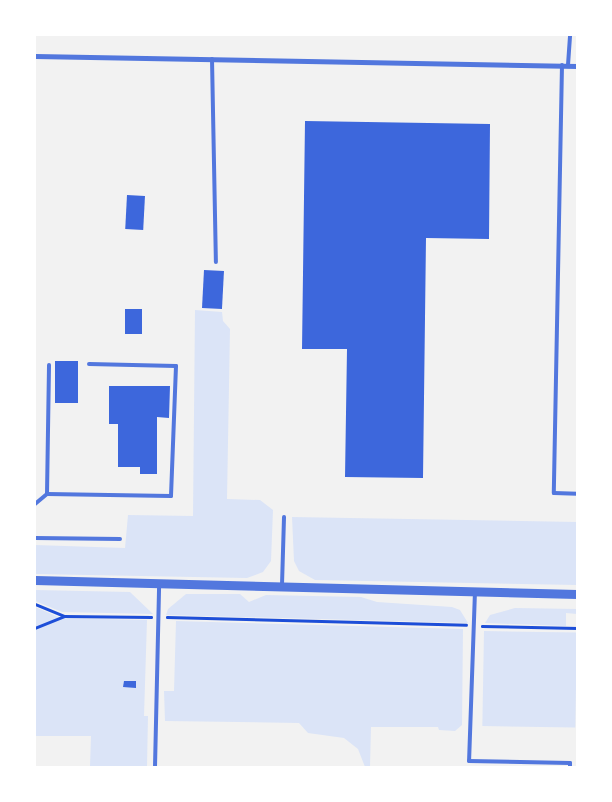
<!DOCTYPE html>
<style>
body{margin:0}
#map{position:relative;width:612px;height:802px;overflow:hidden;background:#f2f2f2;font-family:Quicksand,sans-serif}
div>[style]{position:absolute}
[style*='--x']{left:calc(var(--x)*1px);top:calc(var(--y)*1px);width:calc(var(--w)*1px);rotate:calc(var(--a)*1deg)}
.green>*{inset:0;background:#dbe4f7;transform-origin:0 0}
.building>*{inset:0;background:#3d67dc;transform-origin:0 0}
.path>*{height:2.5px;margin:-1.25px;padding:0 1.25px;transform-origin:1.25px;border-radius:1.25px;background:#1d4ed8}
.service>*{height:4px;margin:-2px;padding:0 2px;transform-origin:2px;border-radius:2px;background:#5277de}
.minor>*{height:5px;margin:-2.5px;padding:0 2.5px;transform-origin:2.5px;border-radius:2.5px;background:#5277de}
.tertiary>*{height:9px;margin:-4.5px;padding:0 4.5px;transform-origin:4.5px;border-radius:4.5px;background:#5277de}
span{translate:-50% -50%;white-space:nowrap;text-align:center;line-height:1.15;-webkit-text-stroke:5px #fff;paint-order:stroke}
.frame{position:absolute;inset:0;border:36px solid #fff;pointer-events:none}
</style>
<div id="map">
<div class="green">
<i style="clip-path:polygon(195px 310px,222px 312px,223px 321px,230px 329px,227px 499px,260px 500px,273px 510px,271px 561px,263px 572px,247px 578px,35px 574px,35px 545px,125px 548px,128px 515px,193px 516px)"></i>
<i style="clip-path:polygon(292px 517px,577px 522px,577px 585px,315px 580px,299px 571px,294px 561px)"></i>
<i style="clip-path:polygon(35px 590px,130px 592px,153px 614px,62px 612px,35px 601px)"></i>
<i style="clip-path:polygon(186px 594px,240px 594px,249px 602px,266px 595px,361px 597px,377px 602px,452px 607px,460px 610px,468px 623px,166px 615px,168px 609px)"></i>
<i style="clip-path:polygon(35px 607px,61px 618px,147px 620px,144px 716px,148px 716px,147px 767px,90px 766px,91px 736px,35px 736px)"></i>
<i style="clip-path:polygon(515px 608px,577px 609px,577px 614px,566px 613px,566px 626px,485px 623px,490px 615px)"></i>
<i style="clip-path:polygon(176px 621px,463px 629px,462px 725px,455px 731px,439px 730px,438px 727px,371px 727px,370px 767px,365px 767px,358px 749px,344px 738px,308px 733px,299px 723px,165px 721px,164px 691px,174px 691px)"></i>
<i style="left:484px;top:631px;width:93px;height:95px;rotate:1deg"></i>
</div>
<div class="building">
<i style="clip-path:polygon(305px 121px,490px 124px,489px 239px,426px 238px,423px 478px,345px 477px,347px 349px,302px 349px)"></i>
<i style="left:127px;top:195px;width:18px;height:34px;rotate:3deg"></i>
<i style="left:204px;top:270px;width:20px;height:38px;rotate:3deg"></i>
<i style="left:125px;top:309px;width:17px;height:25px"></i>
<i style="left:55px;top:361px;width:23px;height:42px"></i>
<i style="clip-path:polygon(109px 386px,170px 386px,169px 418px,157px 417px,157px 474px,140px 474px,140px 467px,118px 467px,118px 424px,109px 424px)"></i>
<i style="clip-path:polygon(124px 681px,136px 681px,136px 688px,123px 687px)"></i>
</div>
<div class="path">
<i style="--x:35;--y:604;--w:31;--a:22"></i>
<i style="--x:64;--y:616;--w:87;--a:0.7"></i>
<i style="--x:167;--y:617;--w:299;--a:1.5"></i>
<i style="--x:482;--y:626;--w:95;--a:1.2"></i>
<i style="--x:35;--y:628;--w:31;--a:-22"></i>
</div>
<div class="service">
<i style="--x:212;--y:59;--w:203;--a:88.9"></i>
<i style="--x:562;--y:65;--w:428;--a:91.1"></i>
<i style="--x:554;--y:493;--w:23;--a:2"></i>
<i style="--x:568;--y:65;--w:30;--a:-86"></i>
<i style="--x:47;--y:494;--w:129;--a:-89.1"></i>
<i style="--x:35;--y:504;--w:16;--a:-40"></i>
<i style="--x:47;--y:494;--w:124;--a:0.9"></i>
<i style="--x:171;--y:496;--w:130;--a:-87.8"></i>
<i style="--x:176;--y:366;--w:87;--a:-178.7"></i>
<i style="--x:35;--y:538;--w:85;--a:0.7"></i>
<i style="--x:282;--y:585;--w:68;--a:-88.3"></i>
<i style="--x:475;--y:591;--w:170;--a:92"></i>
<i style="--x:469;--y:761;--w:101;--a:1.1"></i>
<i style="--x:570;--y:763;--w:4;--a:90"></i>
<i style="--x:155;--y:767;--w:183;--a:-88.7"></i>
</div>
<div class="minor">
<i style="--x:35;--y:56;--w:542;--a:1.06"></i>
</div>
<div class="tertiary">
<i style="--x:35;--y:580;--w:542;--a:1.48"></i>
</div>
<div class="frame"></div>
</div>
